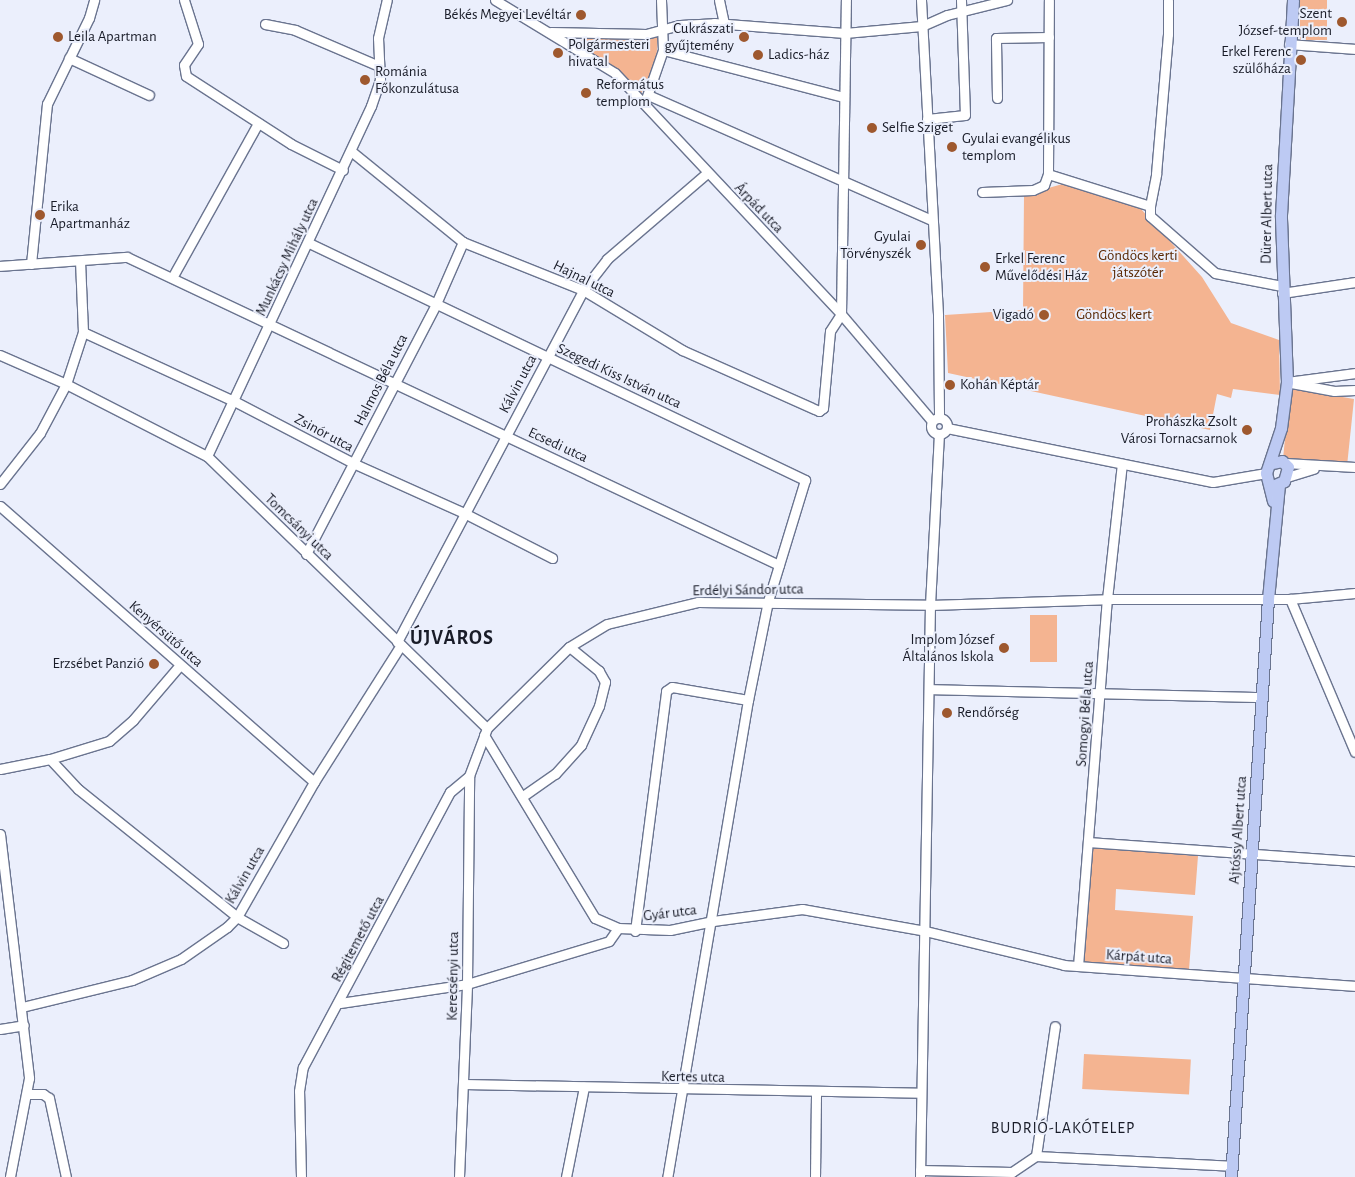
<!DOCTYPE html>
<meta charset="utf-8">
<style>
body{margin:0}
#map{position:relative;width:1355px;height:1177px;overflow:hidden;background:#ebeffc;font-family:"Alegreya Sans",sans-serif}
div>[style]{position:absolute}
[style*='--x']{left:calc(var(--x)*1px);top:calc(var(--y)*1px);width:calc(var(--w)*1px);rotate:calc(var(--a)*1deg)}
.green>*{inset:0;background:#f4b491;transform-origin:0 0}
.roads{filter:drop-shadow(1px 0 #6a748f) drop-shadow(-1px 0 #6a748f) drop-shadow(0 1px #6a748f) drop-shadow(0 -1px #6a748f)}
.minor>*{height:9px;margin:-4.5px;padding:0 4.5px;transform-origin:4.5px;border-radius:4.5px;background:#fff}
.minor>.ring{margin:-4.5px;padding:0;box-sizing:content-box;background:none;border:9px solid #fff;border-radius:50%}
.major>*{height:11px;margin:-5.5px;padding:0 5.5px;transform-origin:5.5px;border-radius:5.5px;background:#bdcaf3}
.dots>*{width:14px;height:14px;translate:-50% -50%;box-sizing:border-box;border:2px solid #ebeffc;border-radius:50%}
span{translate:-50% -50%;white-space:nowrap;text-align:center;line-height:1.15;-webkit-text-stroke:4px #ebeffc;paint-order:stroke}
.poi-label{font-size:15px;color:#191c28}
.right{translate:-100% -50%;text-align:right}
.left{translate:0 -50%;text-align:left}
.street-label{font-size:15px;color:#191c28}
.park-label{font-size:15px;color:#592703}
.neighbourhood-label{font-size:16px;color:#191c28;letter-spacing:1px}
.district-label{font-size:20px;color:#191c28;font-weight:700;letter-spacing:1px}
</style>
<div id="map">
<div class="green">
<i style="left:1300px;top:0;width:27px;height:40px"></i>
<i style="clip-path:polygon(583px 35px,658px 35px,656px 64px,640px 96px,581px 43px)"></i>
<i style="clip-path:polygon(1066px 183px,1141px 209px,1202px 277px,1231px 323px,1279px 340px,1280px 395px,1233px 389px,1231px 398px,1217px 394px,1210px 430px,948px 373px,945px 315px,1023px 310px,1024px 195px)"></i>
<i style="clip-path:polygon(1290px 388px,1354px 399px,1347px 466px,1289px 469px,1283px 459px)"></i>
<i style="left:1030px;top:615px;width:27px;height:47px"></i>
<i style="clip-path:polygon(1093px 848px,1198px 856px,1195px 895px,1116px 889px,1115px 910px,1193px 916px,1189px 970px,1083px 962px)"></i>
<i style="left:1084px;top:1054px;width:107px;height:35px;rotate:3deg"></i>
</div>
<div class="roads">
<div class="minor">
<i style="--x:184;--y:0;--w:46;--a:72.3"></i>
<i style="--x:198;--y:44;--w:25;--a:124"></i>
<i style="--x:184;--y:65;--w:11;--a:80"></i>
<i style="--x:186;--y:76;--w:125;--a:32.9"></i>
<i style="--x:291;--y:144;--w:58;--a:26.6"></i>
<i style="--x:495;--y:0;--w:140;--a:31.3"></i>
<i style="--x:615;--y:73;--w:330;--a:46.8"></i>
<i style="--x:841;--y:314;--w:140;--a:49.6"></i>
<i style="--x:719;--y:0;--w:25;--a:78"></i>
<i style="--x:921;--y:0;--w:316;--a:86.9"></i>
<i style="--x:938;--y:316;--w:101;--a:89.4"></i>
<i style="--x:265;--y:24;--w:31;--a:11"></i>
<i style="--x:295;--y:30;--w:91;--a:23.2"></i>
<i style="--x:551;--y:32;--w:95;--a:1.2"></i>
<i style="--x:646;--y:34;--w:35;--a:-15"></i>
<i style="--x:680;--y:25;--w:34;--a:-3"></i>
<i style="--x:714;--y:23;--w:131;--a:4.4"></i>
<i style="--x:845;--y:33;--w:77;--a:-5.2"></i>
<i style="--x:922;--y:26;--w:27;--a:-24"></i>
<i style="--x:947;--y:15;--w:62;--a:-14"></i>
<i style="--x:1289;--y:44;--w:66;--a:4.3"></i>
<i style="--x:663;--y:50;--w:186;--a:14.6"></i>
<i style="--x:69;--y:58;--w:88;--a:24.8"></i>
<i style="--x:648;--y:95;--w:310;--a:23.8"></i>
<i style="--x:997;--y:98;--w:60;--a:-91"></i>
<i style="--x:996;--y:38;--w:53;--a:-1.1"></i>
<i style="--x:646;--y:99;--w:52;--a:-70.9"></i>
<i style="--x:663;--y:50;--w:50;--a:-92.3"></i>
<i style="--x:927;--y:119;--w:38;--a:-6"></i>
<i style="--x:965;--y:115;--w:115;--a:-92"></i>
<i style="--x:351;--y:151;--w:144;--a:39.1"></i>
<i style="--x:463;--y:242;--w:129;--a:21.8"></i>
<i style="--x:583;--y:290;--w:116;--a:31.2"></i>
<i style="--x:682;--y:350;--w:150;--a:24"></i>
<i style="--x:819;--y:411;--w:5;--a:-37"></i>
<i style="--x:823;--y:408;--w:77;--a:-84.8"></i>
<i style="--x:830;--y:331;--w:20;--a:-57"></i>
<i style="--x:841;--y:314;--w:314;--a:-89.1"></i>
<i style="--x:1048;--y:174;--w:174;--a:-89.7"></i>
<i style="--x:982;--y:192;--w:51;--a:-2.2"></i>
<i style="--x:1033;--y:190;--w:12;--a:-24"></i>
<i style="--x:1044;--y:185;--w:12;--a:-70"></i>
<i style="--x:1048;--y:174;--w:107;--a:17.4"></i>
<i style="--x:1150;--y:206;--w:10;--a:90"></i>
<i style="--x:1150;--y:216;--w:86;--a:41.2"></i>
<i style="--x:1215;--y:273;--w:68;--a:11"></i>
<i style="--x:1150;--y:206;--w:33;--a:-79"></i>
<i style="--x:1156;--y:174;--w:141;--a:-85.1"></i>
<i style="--x:1168;--y:34;--w:34;--a:-90"></i>
<i style="--x:309;--y:243;--w:550;--a:25.54"></i>
<i style="--x:805;--y:480;--w:127;--a:107"></i>
<i style="--x:768;--y:601;--w:101;--a:101.4"></i>
<i style="--x:748;--y:700;--w:484;--a:99.6"></i>
<i style="--x:31;--y:264;--w:161;--a:-84.3"></i>
<i style="--x:47;--y:104;--w:96;--a:-64"></i>
<i style="--x:89;--y:18;--w:19;--a:-74"></i>
<i style="--x:0;--y:266;--w:127;--a:-4.1"></i>
<i style="--x:127;--y:257;--w:721;--a:25.29"></i>
<i style="--x:173;--y:276;--w:175;--a:-60.9"></i>
<i style="--x:1282;--y:293;--w:74;--a:-8.6"></i>
<i style="--x:83;--y:332;--w:166;--a:24.6"></i>
<i style="--x:234;--y:401;--w:136;--a:27.5"></i>
<i style="--x:355;--y:464;--w:120;--a:24.2"></i>
<i style="--x:464;--y:513;--w:99;--a:27.1"></i>
<i style="--x:0;--y:355;--w:72;--a:23.7"></i>
<i style="--x:66;--y:384;--w:158;--a:27.1"></i>
<i style="--x:207;--y:456;--w:390;--a:44.2"></i>
<i style="--x:1287;--y:382;--w:69;--a:-7.5"></i>
<i style="--x:1291;--y:383;--w:44;--a:10.5"></i>
<i style="--x:1334;--y:391;--w:21;--a:-3"></i>
<i class="ring" style="left:931px;top:418px;width:7px;height:7px"></i>
<i style="--x:947;--y:428;--w:271;--a:11.5"></i>
<i style="--x:1213;--y:482;--w:54;--a:-9.6"></i>
<i style="--x:207;--y:456;--w:387;--a:-64.9"></i>
<i style="--x:371;--y:106;--w:28;--a:-71"></i>
<i style="--x:380;--y:80;--w:42;--a:-92.7"></i>
<i style="--x:378;--y:38;--w:39;--a:-77"></i>
<i style="--x:1285;--y:463;--w:70;--a:3.3"></i>
<i style="--x:1287;--y:477;--w:28;--a:-17"></i>
<i style="--x:0;--y:484;--w:65;--a:-51.9"></i>
<i style="--x:40;--y:433;--w:55;--a:-62"></i>
<i style="--x:66;--y:384;--w:55;--a:-71.9"></i>
<i style="--x:83;--y:332;--w:71;--a:-92.4"></i>
<i style="--x:0;--y:506;--w:418;--a:41.3"></i>
<i style="--x:306;--y:554;--w:280;--a:-62.5"></i>
<i style="--x:435;--y:306;--w:70;--a:-66.4"></i>
<i style="--x:1290;--y:599;--w:166;--a:67"></i>
<i style="--x:397;--y:642;--w:398;--a:-62.1"></i>
<i style="--x:583;--y:290;--w:39;--a:-52"></i>
<i style="--x:607;--y:259;--w:132;--a:-40.7"></i>
<i style="--x:929;--y:689;--w:332;--a:1.4"></i>
<i style="--x:484;--y:735;--w:214;--a:58.8"></i>
<i style="--x:595;--y:918;--w:25;--a:23"></i>
<i style="--x:618;--y:928;--w:52;--a:2.2"></i>
<i style="--x:670;--y:930;--w:44;--a:-11.8"></i>
<i style="--x:713;--y:921;--w:90;--a:-7.7"></i>
<i style="--x:802;--y:909;--w:125;--a:10.1"></i>
<i style="--x:925;--y:931;--w:143;--a:13.7"></i>
<i style="--x:1064;--y:965;--w:292;--a:4.1"></i>
<i style="--x:50;--y:759;--w:41;--a:47"></i>
<i style="--x:78;--y:789;--w:204;--a:38.8"></i>
<i style="--x:237;--y:917;--w:53;--a:29.5"></i>
<i style="--x:0;--y:769;--w:51;--a:-11.3"></i>
<i style="--x:50;--y:759;--w:62;--a:-17"></i>
<i style="--x:109;--y:741;--w:32;--a:-41"></i>
<i style="--x:133;--y:720;--w:72;--a:-49.5"></i>
<i style="--x:523;--y:796;--w:39;--a:-35"></i>
<i style="--x:555;--y:774;--w:39;--a:-48"></i>
<i style="--x:581;--y:745;--w:43;--a:-65.2"></i>
<i style="--x:599;--y:706;--w:25;--a:-76"></i>
<i style="--x:605;--y:682;--w:13;--a:-119"></i>
<i style="--x:599;--y:671;--w:38;--a:-141"></i>
<i style="--x:0;--y:834;--w:246;--a:83.2"></i>
<i style="--x:29;--y:1078;--w:101;--a:100.9"></i>
<i style="--x:1089;--y:842;--w:267;--a:4.1"></i>
<i style="--x:635;--y:931;--w:242;--a:-82.6"></i>
<i style="--x:666;--y:691;--w:7;--a:-34"></i>
<i style="--x:672;--y:687;--w:77;--a:9.7"></i>
<i style="--x:1078;--y:966;--w:368;--a:-85.5"></i>
<i style="--x:1107;--y:599;--w:136;--a:-83.7"></i>
<i style="--x:340;--y:1003;--w:128;--a:-8.5"></i>
<i style="--x:467;--y:984;--w:148;--a:-16.8"></i>
<i style="--x:609;--y:941;--w:16;--a:-55"></i>
<i style="--x:22;--y:1007;--w:113;--a:-13.8"></i>
<i style="--x:132;--y:980;--w:53;--a:-23.2"></i>
<i style="--x:181;--y:959;--w:56;--a:-34.8"></i>
<i style="--x:227;--y:927;--w:14;--a:-45"></i>
<i style="--x:237;--y:917;--w:155;--a:-60.3"></i>
<i style="--x:314;--y:782;--w:162;--a:-57.6"></i>
<i style="--x:0;--y:1029;--w:24;--a:-9"></i>
<i style="--x:464;--y:1084;--w:457;--a:1.1"></i>
<i style="--x:29;--y:1094;--w:14;--a:0"></i>
<i style="--x:43;--y:1094;--w:7;--a:34"></i>
<i style="--x:49;--y:1098;--w:81;--a:77.9"></i>
<i style="--x:1036;--y:1156;--w:131;--a:-81.7"></i>
<i style="--x:920;--y:1170;--w:92;--a:1.2"></i>
<i style="--x:1012;--y:1172;--w:29;--a:-34"></i>
<i style="--x:1036;--y:1156;--w:195;--a:2.9"></i>
<i style="--x:301;--y:1177;--w:86;--a:-91.3"></i>
<i style="--x:299;--y:1091;--w:24;--a:-81"></i>
<i style="--x:303;--y:1067;--w:312;--a:-61.9"></i>
<i style="--x:450;--y:792;--w:25;--a:-40"></i>
<i style="--x:469;--y:776;--w:51;--a:-69.4"></i>
<i style="--x:487;--y:728;--w:115;--a:-44.6"></i>
<i style="--x:569;--y:647;--w:44;--a:-31.2"></i>
<i style="--x:607;--y:624;--w:94;--a:-13.6"></i>
<i style="--x:698;--y:602;--w:232;--a:0.7"></i>
<i style="--x:930;--y:605;--w:177;--a:-1.9"></i>
<i style="--x:1107;--y:599;--w:183;--a:0"></i>
<i style="--x:1290;--y:599;--w:65;--a:-5.3"></i>
<i style="--x:459;--y:1177;--w:193;--a:-87.6"></i>
<i style="--x:467;--y:984;--w:208;--a:-89.4"></i>
<i style="--x:566;--y:1177;--w:92;--a:-78.7"></i>
<i style="--x:815;--y:1177;--w:85;--a:-89.3"></i>
<i style="--x:920;--y:1177;--w:572;--a:-89"></i>
<i style="--x:930;--y:605;--w:171;--a:-87"></i>
</div>
<div class="major">
<i style="--x:1272;--y:463;--w:10;--a:-11"></i>
<i style="--x:1282;--y:461;--w:8;--a:45"></i>
<i style="--x:1288;--y:467;--w:15;--a:106"></i>
<i style="--x:1284;--y:481;--w:12;--a:156"></i>
<i style="--x:1273;--y:501;--w:29;--a:-104"></i>
<i style="--x:1266;--y:473;--w:47;--a:-71.6"></i>
<i style="--x:1281;--y:428;--w:46;--a:-82.6"></i>
<i style="--x:1287;--y:382;--w:167;--a:-92.1"></i>
<i style="--x:1281;--y:215;--w:215;--a:-86.8"></i>
<i style="--x:1231;--y:1177;--w:579;--a:-86.34"></i>
<i style="--x:1268;--y:599;--w:115;--a:-84.5"></i>
</div>
</div>
<div class="dots">
<i style="left:581px;top:15px;background:#9e582e"></i>
<i style="left:1342px;top:22px;background:#9e582e"></i>
<i style="left:58px;top:37px;background:#9e582e"></i>
<i style="left:744px;top:37px;background:#9e582e"></i>
<i style="left:558px;top:53px;background:#9e582e"></i>
<i style="left:758px;top:55px;background:#9e582e"></i>
<i style="left:1301px;top:60px;background:#9e582e"></i>
<i style="left:365px;top:80px;background:#9e582e"></i>
<i style="left:586px;top:93px;background:#9e582e"></i>
<i style="left:872px;top:128px;background:#9e582e"></i>
<i style="left:952px;top:147px;background:#9e582e"></i>
<i style="left:40px;top:215px;background:#9e582e"></i>
<i style="left:921px;top:245px;background:#9e582e"></i>
<i style="left:985px;top:267px;background:#9e582e"></i>
<i style="left:1044px;top:315px;background:#9e582e"></i>
<i style="left:950px;top:385px;background:#9e582e"></i>
<i style="left:1247px;top:430px;background:#9e582e"></i>
<i style="left:1004px;top:648px;background:#9e582e"></i>
<i style="left:154px;top:664px;background:#9e582e"></i>
<i style="left:947px;top:713px;background:#9e582e"></i>
</div>
<div class="poi-label">
<span class="right" style="left:1332px;top:22px">Szent<br>József-templom</span>
<span class="right" style="left:571px;top:15px">Békés Megyei Levéltár</span>
<span class="right" style="left:734px;top:37px">Cukrászati<br>gyűjtemény</span>
<span class="left" style="left:68px;top:37px">Leila Apartman</span>
<span class="left" style="left:568px;top:53px">Polgármesteri<br>hivatal</span>
<span class="right" style="left:1291px;top:60px">Erkel Ferenc<br>szülőháza</span>
<span class="left" style="left:768px;top:55px">Ladics-ház</span>
<span class="left" style="left:375px;top:80px">Románia<br>Főkonzulátusa</span>
<span class="left" style="left:596px;top:93px">Református<br>templom</span>
<span class="left" style="left:882px;top:128px">Selfie Sziget</span>
<span class="left" style="left:962px;top:147px">Gyulai evangélikus<br>templom</span>
<span class="left" style="left:50px;top:215px">Erika<br>Apartmanház</span>
<span class="right" style="left:911px;top:245px">Gyulai<br>Törvényszék</span>
<span class="left" style="left:995px;top:267px">Erkel Ferenc<br>Művelődési Ház</span>
<span class="right" style="left:1034px;top:315px">Vigadó</span>
<span class="left" style="left:960px;top:385px">Kohán Képtár</span>
<span class="right" style="left:1237px;top:430px">Prohászka Zsolt<br>Városi Tornacsarnok</span>
<span class="right" style="left:994px;top:648px">Implom József<br>Általános Iskola</span>
<span class="right" style="left:144px;top:664px">Erzsébet Panzió</span>
<span class="left" style="left:957px;top:713px">Rendőrség</span>
</div>
<div class="street-label">
<span style="left:759px;top:208px;rotate:46deg">Árpád utca</span>
<span style="left:1267px;top:214px;rotate:-89deg">Dürer Albert utca</span>
<span style="left:287px;top:257px;rotate:-65deg">Munkácsy Mihály utca</span>
<span style="left:584px;top:279px;rotate:26deg">Hajnal utca</span>
<span style="left:619px;top:376px;rotate:25deg">Szegedi Kiss István utca</span>
<span style="left:381px;top:380px;rotate:-63deg">Halmos Béla utca</span>
<span style="left:518px;top:384px;rotate:-62deg">Kálvin utca</span>
<span style="left:324px;top:433px;rotate:28deg">Zsinór utca</span>
<span style="left:558px;top:445px;rotate:25deg">Ecsedi utca</span>
<span style="left:299px;top:527px;rotate:44deg">Tomcsányi utca</span>
<span style="left:748px;top:590px;rotate:-1deg">Erdélyi Sándor utca</span>
<span style="left:166px;top:634px;rotate:41deg">Kenyérsütő utca</span>
<span style="left:1085px;top:714px;rotate:-86deg">Somogyi Béla utca</span>
<span style="left:1238px;top:830px;rotate:-86deg">Ajtóssy Albert utca</span>
<span style="left:245px;top:875px;rotate:-60deg">Kálvin utca</span>
<span style="left:670px;top:913px;rotate:-7deg">Gyár utca</span>
<span style="left:358px;top:939px;rotate:-62deg">Régitemető utca</span>
<span style="left:1139px;top:957px;rotate:4deg">Kárpát utca</span>
<span style="left:453px;top:976px;rotate:-89deg">Kerecsényi utca</span>
<span style="left:693px;top:1077px;rotate:1deg">Kertes utca</span>
</div>
<div class="park-label">
<span style="left:1138px;top:264px">Göndöcs kerti<br>játszótér</span>
<span style="left:1114px;top:315px">Göndöcs kert</span>
</div>
<div class="neighbourhood-label">
<span style="left:1063px;top:1128px">BUDRIÓ-LAKÓTELEP</span>
</div>
<div class="district-label">
<span style="left:452px;top:638px">ÚJVÁROS</span>
</div>
</div>
